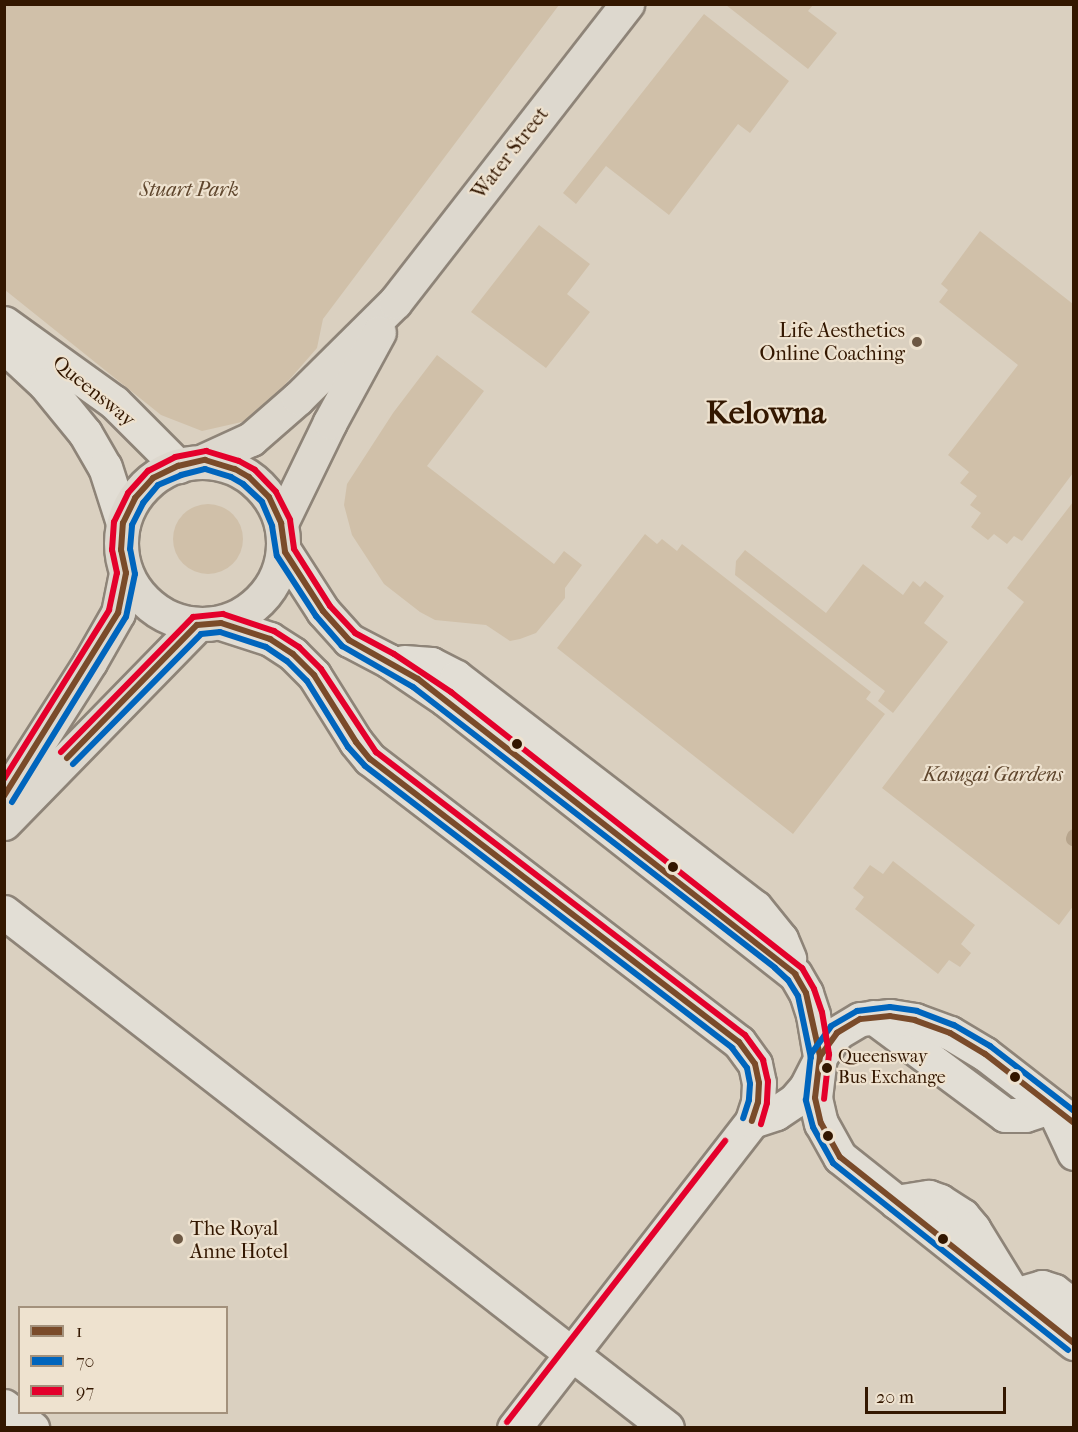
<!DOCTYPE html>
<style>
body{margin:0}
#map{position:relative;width:1078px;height:1432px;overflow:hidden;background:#dad0c0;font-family:"IM FELL French Canon",serif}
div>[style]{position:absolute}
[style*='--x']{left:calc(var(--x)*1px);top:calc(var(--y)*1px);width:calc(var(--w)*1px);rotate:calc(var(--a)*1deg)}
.green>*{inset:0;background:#d0c0a9}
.round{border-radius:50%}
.stream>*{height:14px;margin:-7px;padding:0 7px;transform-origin:7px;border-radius:7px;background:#b7a58d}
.roads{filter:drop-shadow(2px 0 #8e8478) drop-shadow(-2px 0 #8e8478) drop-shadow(0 2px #8e8478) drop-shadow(0 -2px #8e8478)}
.minor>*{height:33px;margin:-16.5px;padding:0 16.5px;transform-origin:16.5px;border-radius:16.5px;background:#e2ded5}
.major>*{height:33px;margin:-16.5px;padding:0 16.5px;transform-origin:16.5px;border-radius:16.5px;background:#ddd8ce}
.major>.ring{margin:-16.5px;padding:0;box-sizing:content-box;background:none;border:33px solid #ddd8ce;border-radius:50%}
.bus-1>*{height:6px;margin:-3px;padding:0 3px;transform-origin:3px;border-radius:3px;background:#7a4b2a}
.bus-2>*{height:6px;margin:-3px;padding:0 3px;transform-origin:3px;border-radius:3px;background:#0065bd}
.bus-3>*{height:6px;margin:-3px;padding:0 3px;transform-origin:3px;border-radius:3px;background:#e4002b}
.dots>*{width:16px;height:16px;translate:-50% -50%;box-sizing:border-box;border:3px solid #eee2cf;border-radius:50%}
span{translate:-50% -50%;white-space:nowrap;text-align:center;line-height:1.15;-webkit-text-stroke:4.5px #eee2cf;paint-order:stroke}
.bus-label{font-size:18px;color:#331700}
.left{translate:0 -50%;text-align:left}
.street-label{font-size:20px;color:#331700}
.park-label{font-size:20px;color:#5f462d;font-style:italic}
.poi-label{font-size:20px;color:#331700}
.right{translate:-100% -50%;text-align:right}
.town-label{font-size:32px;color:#331700;font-weight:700}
.frame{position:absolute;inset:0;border:6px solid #331700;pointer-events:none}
.legend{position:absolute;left:18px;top:1306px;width:210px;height:108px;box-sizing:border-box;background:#eee2cf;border:2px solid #a3917c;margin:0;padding:8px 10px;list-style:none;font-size:18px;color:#331700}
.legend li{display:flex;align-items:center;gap:12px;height:30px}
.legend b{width:30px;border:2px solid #a3917c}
.scale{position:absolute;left:865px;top:1387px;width:141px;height:27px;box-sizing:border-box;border:3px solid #331700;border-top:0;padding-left:8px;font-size:18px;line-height:21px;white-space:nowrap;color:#331700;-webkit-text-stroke:4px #eee2cf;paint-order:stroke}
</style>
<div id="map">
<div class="green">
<i style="clip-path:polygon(4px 5px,559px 5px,323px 319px,317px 348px,255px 419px,202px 431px,161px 415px,5px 290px)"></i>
<i style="clip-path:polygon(726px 5px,813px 5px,808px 11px,837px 33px,808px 69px)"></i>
<i style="clip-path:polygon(704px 14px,789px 81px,750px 133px,738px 124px,669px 215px,606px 166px,576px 204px,563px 193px)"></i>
<i style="clip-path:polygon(539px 225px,590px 264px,567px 294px,590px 312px,546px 368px,471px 312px)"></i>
<i style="clip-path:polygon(980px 231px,1073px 304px,1073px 473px,1022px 541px,1014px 536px,1007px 544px,994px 534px,988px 540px,971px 527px,981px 513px,970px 505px,977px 496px,960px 483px,969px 472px,948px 455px,1018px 365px,939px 302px,948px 290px,941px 284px)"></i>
<i style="clip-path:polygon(437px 355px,484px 391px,427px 466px,554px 564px,564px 551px,582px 565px,565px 588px,565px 598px,536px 633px,520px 639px,510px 641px,486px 625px,435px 620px,420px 612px,384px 584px,352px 535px,344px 505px,347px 484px,393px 413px)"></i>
<i style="clip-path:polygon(1073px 502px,1074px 905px,1059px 925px,882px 788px,1024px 602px,1007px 588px)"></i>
<i class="round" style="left:173px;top:504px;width:70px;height:70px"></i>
<i style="clip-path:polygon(645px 534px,657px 544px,662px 539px,677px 551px,682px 544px,871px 692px,866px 699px,885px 714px,793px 834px,557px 648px)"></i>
<i style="clip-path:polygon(745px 550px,826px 613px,863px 564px,903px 595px,913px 581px,920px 587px,925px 581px,944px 596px,924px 623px,948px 642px,893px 713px,878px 701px,885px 691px,735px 575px,736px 561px)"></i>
<i style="clip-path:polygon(893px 861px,975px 925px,961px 944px,971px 953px,960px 967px,949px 960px,938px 974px,855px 909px,864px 897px,853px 888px,870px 865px,883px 874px)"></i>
</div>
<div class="stream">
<i style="--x:1073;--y:839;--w:3;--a:-72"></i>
</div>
<div class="roads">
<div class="minor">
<i style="--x:4;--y:323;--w:135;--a:35.7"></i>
<i style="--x:114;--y:402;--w:91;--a:45"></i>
<i style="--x:4;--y:346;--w:56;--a:42.8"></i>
<i style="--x:45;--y:384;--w:63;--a:50.8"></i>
<i style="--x:85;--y:433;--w:39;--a:60"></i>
<i style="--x:105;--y:467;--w:59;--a:72.2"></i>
<i style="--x:285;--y:552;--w:70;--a:57.2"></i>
<i style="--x:323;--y:611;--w:39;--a:48"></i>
<i style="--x:349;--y:640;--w:45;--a:27.7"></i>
<i style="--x:389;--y:661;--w:68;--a:34.2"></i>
<i style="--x:445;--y:699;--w:445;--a:38.2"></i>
<i style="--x:795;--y:974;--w:22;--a:60"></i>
<i style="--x:806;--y:993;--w:23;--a:72"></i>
<i style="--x:813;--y:1015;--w:42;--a:80.3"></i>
<i style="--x:221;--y:623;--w:52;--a:18.1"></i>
<i style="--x:270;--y:639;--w:27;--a:33"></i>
<i style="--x:293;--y:654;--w:30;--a:45"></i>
<i style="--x:314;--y:675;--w:79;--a:57.9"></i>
<i style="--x:356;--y:742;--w:22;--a:51"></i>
<i style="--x:370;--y:759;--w:465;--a:37.5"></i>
<i style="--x:739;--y:1042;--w:27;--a:54"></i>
<i style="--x:755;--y:1064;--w:19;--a:78"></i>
<i style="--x:759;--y:1083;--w:19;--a:93"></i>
<i style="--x:758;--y:1102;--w:20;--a:108"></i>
<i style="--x:404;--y:662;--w:27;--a:4"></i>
<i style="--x:431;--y:664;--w:28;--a:27"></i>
<i style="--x:456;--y:677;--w:377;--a:37.6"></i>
<i style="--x:755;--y:907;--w:41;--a:50.9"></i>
<i style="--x:781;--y:939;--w:21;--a:67"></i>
<i style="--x:4;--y:912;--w:840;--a:37.89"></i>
<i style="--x:873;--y:1017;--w:164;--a:36.6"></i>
<i style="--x:1005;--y:1115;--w:20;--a:0"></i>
<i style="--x:1025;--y:1115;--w:28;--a:-18"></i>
<i style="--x:1052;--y:1106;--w:52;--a:64.9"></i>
<i style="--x:1074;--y:1123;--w:113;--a:-142.2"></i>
<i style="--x:985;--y:1054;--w:41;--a:-149"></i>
<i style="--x:950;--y:1033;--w:37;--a:-160"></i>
<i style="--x:915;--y:1020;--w:25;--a:-171"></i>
<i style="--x:890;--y:1016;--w:30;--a:174"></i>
<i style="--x:860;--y:1019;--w:27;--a:149"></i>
<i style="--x:837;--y:1033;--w:29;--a:126"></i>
<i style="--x:820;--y:1056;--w:42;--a:96.8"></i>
<i style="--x:815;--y:1098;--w:26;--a:77"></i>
<i style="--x:821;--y:1123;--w:39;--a:61"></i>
<i style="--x:840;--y:1157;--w:299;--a:38.5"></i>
<i style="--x:896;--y:1202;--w:33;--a:-9"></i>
<i style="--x:929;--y:1197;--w:12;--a:20"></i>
<i style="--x:940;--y:1201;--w:27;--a:33"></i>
<i style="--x:963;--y:1216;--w:16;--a:50"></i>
<i style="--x:973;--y:1228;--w:79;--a:58.5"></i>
<i style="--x:1014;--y:1295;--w:29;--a:-16"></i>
<i style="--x:1042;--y:1287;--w:13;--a:18"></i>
<i style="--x:1054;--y:1291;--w:25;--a:37"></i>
<i style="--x:4;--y:1406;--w:36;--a:38"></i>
<i style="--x:514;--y:1428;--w:388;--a:-52.2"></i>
<i style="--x:752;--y:1121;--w:25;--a:-18"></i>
<i style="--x:776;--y:1113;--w:22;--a:-34"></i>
<i style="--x:794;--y:1101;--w:18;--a:-49"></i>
<i style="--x:806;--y:1087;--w:25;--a:-63"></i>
</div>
<div class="major">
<i style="--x:205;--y:460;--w:51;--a:-24.5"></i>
<i style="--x:251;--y:439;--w:62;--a:-41.1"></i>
<i style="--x:298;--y:398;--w:136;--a:-44.7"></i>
<i style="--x:395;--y:302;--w:378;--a:-52.1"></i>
<i class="ring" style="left:121px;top:462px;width:129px;height:129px"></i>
<i style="--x:281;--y:523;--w:112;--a:-64.1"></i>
<i style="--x:330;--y:422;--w:102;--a:-61.4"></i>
<i style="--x:4;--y:797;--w:160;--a:-57.5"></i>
<i style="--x:90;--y:662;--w:56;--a:-60.3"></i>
<i style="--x:118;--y:613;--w:41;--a:-78.7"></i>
<i style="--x:4;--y:823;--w:277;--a:-45.7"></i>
</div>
</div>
<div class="bus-1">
<i style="--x:67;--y:758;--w:186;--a:-45.7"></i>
<i style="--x:197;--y:625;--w:24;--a:-5"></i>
<i style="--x:221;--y:623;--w:52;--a:18.1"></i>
<i style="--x:270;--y:639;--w:27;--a:33"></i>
<i style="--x:293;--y:654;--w:30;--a:45"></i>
<i style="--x:314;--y:675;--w:79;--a:57.9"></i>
<i style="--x:356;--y:742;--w:22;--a:51"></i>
<i style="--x:370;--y:759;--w:465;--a:37.5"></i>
<i style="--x:739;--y:1042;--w:27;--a:54"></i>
<i style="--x:755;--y:1064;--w:19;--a:78"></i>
<i style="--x:759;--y:1083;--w:19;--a:93"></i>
<i style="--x:758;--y:1102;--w:20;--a:108"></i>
<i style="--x:4;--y:796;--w:216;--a:-58.1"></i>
<i style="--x:118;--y:613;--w:41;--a:-78.7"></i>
<i style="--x:126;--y:573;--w:24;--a:-102"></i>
<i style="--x:121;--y:550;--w:27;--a:-86"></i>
<i style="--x:123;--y:523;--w:28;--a:-64"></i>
<i style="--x:135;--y:498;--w:27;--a:-48"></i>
<i style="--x:153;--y:478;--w:28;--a:-26"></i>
<i style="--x:178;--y:466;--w:28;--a:-13"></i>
<i style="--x:205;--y:460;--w:31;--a:17"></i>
<i style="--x:235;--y:469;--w:16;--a:30"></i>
<i style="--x:249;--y:477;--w:28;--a:45"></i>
<i style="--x:269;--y:497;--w:29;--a:65"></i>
<i style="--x:281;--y:523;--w:29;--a:82"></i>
<i style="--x:285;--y:552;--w:70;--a:57.2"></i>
<i style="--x:323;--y:611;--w:39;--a:48"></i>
<i style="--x:349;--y:640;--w:79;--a:29.5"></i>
<i style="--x:418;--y:679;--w:479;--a:38"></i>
<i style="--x:795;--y:974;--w:22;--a:60"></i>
<i style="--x:806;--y:993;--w:65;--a:77.5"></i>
<i style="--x:1074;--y:1123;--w:113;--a:-142.2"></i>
<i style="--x:985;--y:1054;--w:41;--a:-149"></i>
<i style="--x:950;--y:1033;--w:37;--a:-160"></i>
<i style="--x:915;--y:1020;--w:25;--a:-171"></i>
<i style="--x:890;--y:1016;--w:30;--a:174"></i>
<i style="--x:860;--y:1019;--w:27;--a:149"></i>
<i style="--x:837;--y:1033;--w:29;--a:126"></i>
<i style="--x:820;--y:1056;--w:42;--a:96.8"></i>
<i style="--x:815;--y:1098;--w:26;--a:77"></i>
<i style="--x:821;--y:1123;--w:39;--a:61"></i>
<i style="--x:840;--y:1157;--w:299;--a:38.5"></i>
</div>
<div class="bus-2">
<i style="--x:73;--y:764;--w:182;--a:-45.4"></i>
<i style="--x:201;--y:634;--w:19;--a:-6"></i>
<i style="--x:220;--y:632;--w:48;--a:18.1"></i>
<i style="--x:266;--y:647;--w:25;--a:34"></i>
<i style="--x:287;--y:661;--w:28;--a:45"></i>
<i style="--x:307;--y:681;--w:78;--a:58.2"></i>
<i style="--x:348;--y:747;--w:25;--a:48"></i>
<i style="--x:365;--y:766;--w:463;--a:37.5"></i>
<i style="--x:732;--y:1048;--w:25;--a:53"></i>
<i style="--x:747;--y:1068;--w:16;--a:79"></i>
<i style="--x:750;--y:1084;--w:16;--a:94"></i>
<i style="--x:749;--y:1100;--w:19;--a:108"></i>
<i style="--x:12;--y:802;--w:217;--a:-58.4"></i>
<i style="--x:126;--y:617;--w:44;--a:-78.2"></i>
<i style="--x:135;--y:574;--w:25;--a:-101"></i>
<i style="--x:130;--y:549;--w:24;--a:-85"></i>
<i style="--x:132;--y:525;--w:25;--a:-63"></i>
<i style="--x:143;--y:503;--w:23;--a:-50"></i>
<i style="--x:158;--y:485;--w:25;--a:-23"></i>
<i style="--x:181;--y:475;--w:25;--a:-14"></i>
<i style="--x:205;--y:469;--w:27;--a:17"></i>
<i style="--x:231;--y:477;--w:14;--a:30"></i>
<i style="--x:243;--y:484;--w:26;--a:43"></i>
<i style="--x:262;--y:502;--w:26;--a:67"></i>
<i style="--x:272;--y:526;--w:30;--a:81"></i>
<i style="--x:277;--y:556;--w:72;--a:57"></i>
<i style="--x:316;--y:616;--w:40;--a:49"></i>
<i style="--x:342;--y:646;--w:82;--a:30"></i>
<i style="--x:413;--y:687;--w:458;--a:37.8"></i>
<i style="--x:775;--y:968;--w:18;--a:43"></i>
<i style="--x:788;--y:980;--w:19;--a:58"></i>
<i style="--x:798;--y:996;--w:63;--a:78.2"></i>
<i style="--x:1068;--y:1350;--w:300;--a:-141.5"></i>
<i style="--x:833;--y:1163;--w:41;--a:-119.1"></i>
<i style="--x:813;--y:1127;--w:28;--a:-105"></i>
<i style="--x:806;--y:1100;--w:46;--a:-83.8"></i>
<i style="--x:811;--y:1054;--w:34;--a:-54"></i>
<i style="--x:831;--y:1026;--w:30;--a:-30"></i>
<i style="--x:857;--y:1011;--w:33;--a:-7"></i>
<i style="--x:890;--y:1007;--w:27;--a:8"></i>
<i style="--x:917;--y:1011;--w:40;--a:21"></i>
<i style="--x:954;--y:1025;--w:42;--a:30.3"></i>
<i style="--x:990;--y:1046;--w:106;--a:37.7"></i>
</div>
<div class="bus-3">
<i style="--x:61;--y:752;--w:189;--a:-45.6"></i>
<i style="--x:193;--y:617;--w:30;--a:-6"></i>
<i style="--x:223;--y:614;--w:54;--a:18.4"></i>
<i style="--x:274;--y:631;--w:30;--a:33"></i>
<i style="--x:299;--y:647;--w:31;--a:45"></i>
<i style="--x:321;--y:669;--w:100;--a:56.5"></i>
<i style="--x:376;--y:752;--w:465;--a:37.5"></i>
<i style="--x:745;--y:1035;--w:31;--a:54"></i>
<i style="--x:763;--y:1060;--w:22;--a:77"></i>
<i style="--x:768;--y:1081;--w:22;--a:93"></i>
<i style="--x:767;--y:1103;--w:22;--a:106"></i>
<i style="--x:4;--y:779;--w:199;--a:-58.1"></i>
<i style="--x:109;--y:610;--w:38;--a:-78"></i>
<i style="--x:117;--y:573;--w:24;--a:-102"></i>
<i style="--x:112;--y:550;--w:28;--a:-86"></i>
<i style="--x:114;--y:522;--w:32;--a:-64"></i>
<i style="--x:128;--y:493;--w:30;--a:-48"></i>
<i style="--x:148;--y:471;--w:30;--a:-27"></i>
<i style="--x:175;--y:457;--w:32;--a:-11"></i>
<i style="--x:206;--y:451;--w:34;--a:17"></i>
<i style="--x:239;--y:461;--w:18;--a:29"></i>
<i style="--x:255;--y:470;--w:30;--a:46"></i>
<i style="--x:276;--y:492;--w:31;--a:63"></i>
<i style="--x:290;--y:520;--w:29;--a:82"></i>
<i style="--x:294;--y:549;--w:67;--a:57.7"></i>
<i style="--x:330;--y:606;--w:37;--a:47"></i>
<i style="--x:355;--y:633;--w:44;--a:28.3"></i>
<i style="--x:394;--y:654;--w:69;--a:33.7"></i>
<i style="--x:451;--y:692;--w:447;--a:38.2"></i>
<i style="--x:802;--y:968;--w:24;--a:60"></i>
<i style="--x:814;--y:989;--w:24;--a:71"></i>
<i style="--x:822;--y:1012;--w:43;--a:80.5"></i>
<i style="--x:829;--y:1054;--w:45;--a:96.3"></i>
<i style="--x:507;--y:1422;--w:356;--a:-52.2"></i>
</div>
<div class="dots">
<i style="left:917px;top:342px;background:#6d5843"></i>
<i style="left:517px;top:744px;background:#331700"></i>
<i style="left:673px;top:867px;background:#331700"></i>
<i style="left:827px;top:1068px;background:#331700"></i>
<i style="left:1015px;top:1077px;background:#331700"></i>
<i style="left:828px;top:1136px;background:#331700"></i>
<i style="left:178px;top:1239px;background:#6d5843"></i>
<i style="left:943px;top:1239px;background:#331700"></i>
</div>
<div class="bus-label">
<span class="left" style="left:838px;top:1068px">Queensway<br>Bus Exchange</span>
</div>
<div class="street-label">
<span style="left:510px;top:153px;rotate:-52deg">Water Street</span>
<span style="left:94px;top:391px;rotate:39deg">Queensway</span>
</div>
<div class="park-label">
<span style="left:189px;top:189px">Stuart Park</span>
<span style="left:993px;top:774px">Kasugai Gardens</span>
</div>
<div class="poi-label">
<span class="right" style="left:905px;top:342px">Life Aesthetics<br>Online Coaching</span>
<span class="left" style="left:190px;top:1240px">The Royal<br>Anne Hotel</span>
</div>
<div class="town-label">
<span style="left:766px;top:413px">Kelowna</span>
</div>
<div class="frame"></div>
<ul class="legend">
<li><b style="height:8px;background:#7a4b2a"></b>1</li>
<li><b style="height:8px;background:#0065bd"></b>70</li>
<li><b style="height:8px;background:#e4002b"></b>97</li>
</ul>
<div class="scale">20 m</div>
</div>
